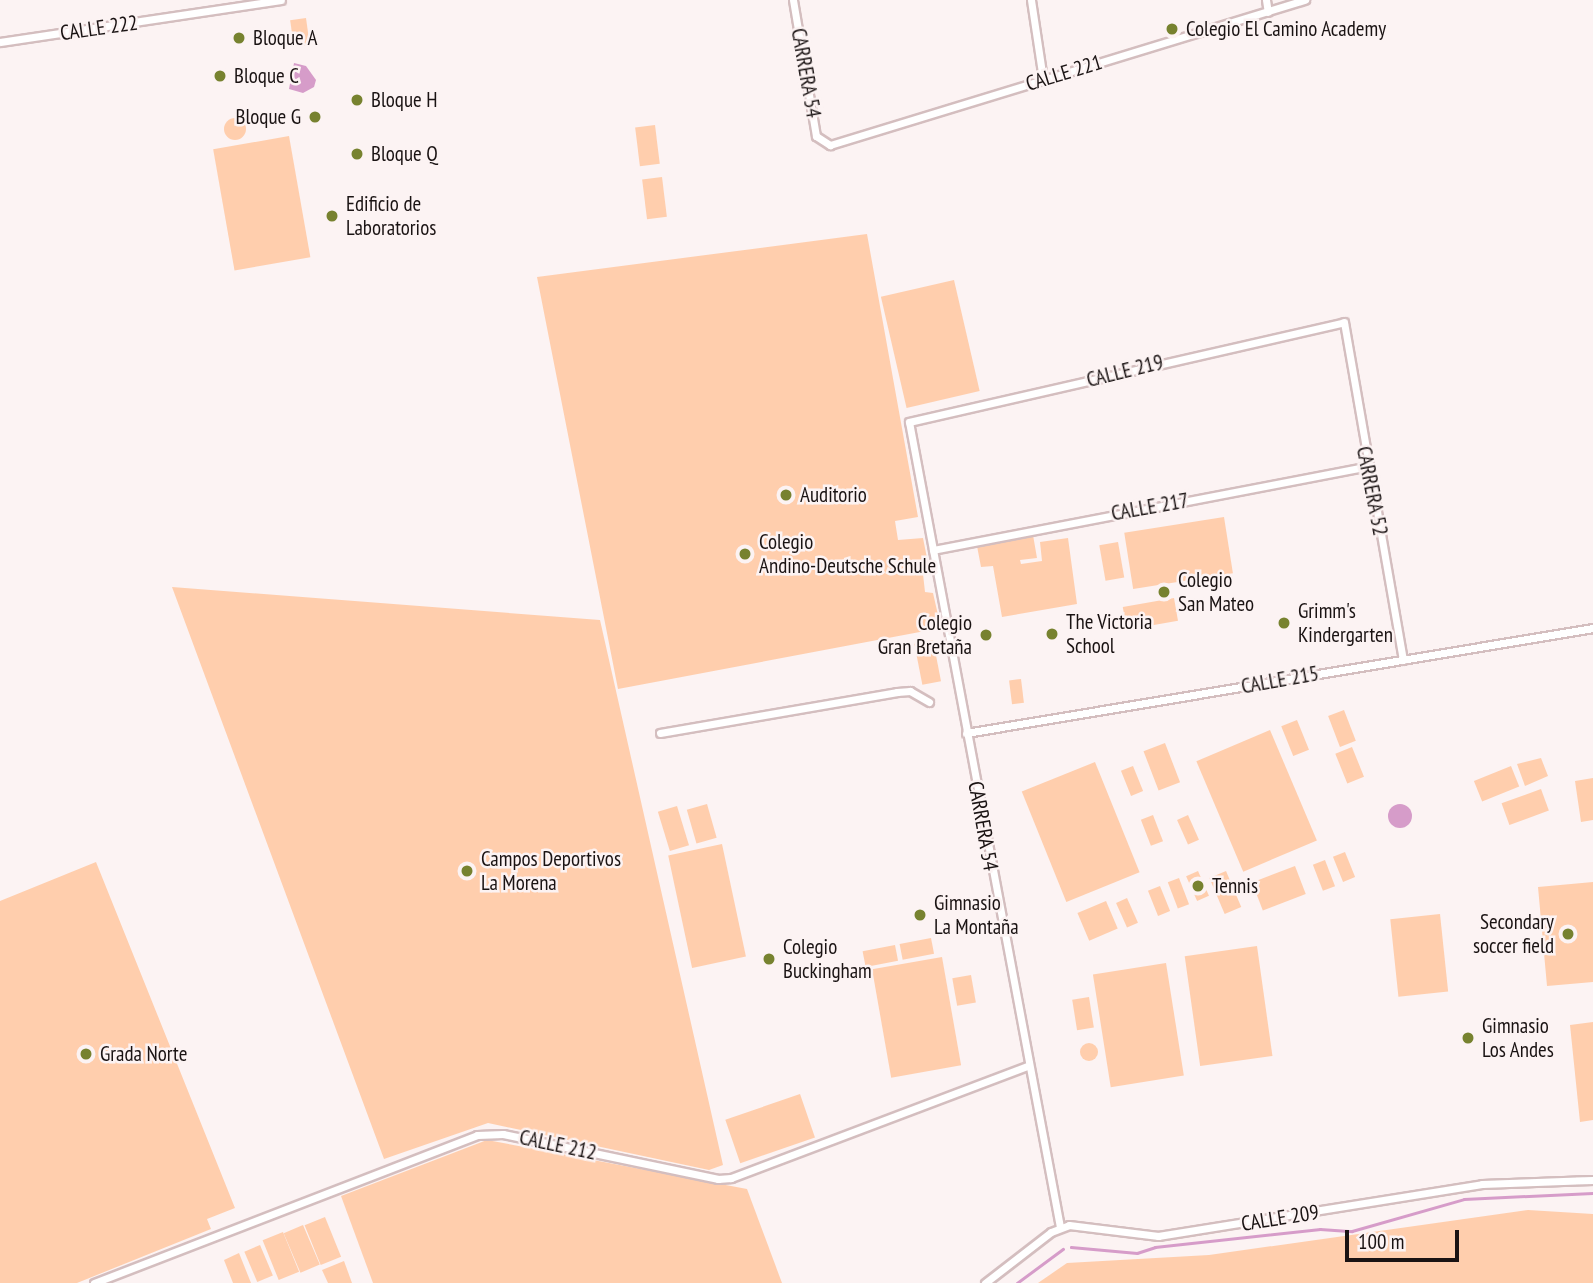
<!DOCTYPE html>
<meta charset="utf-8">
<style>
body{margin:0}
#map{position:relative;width:1593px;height:1283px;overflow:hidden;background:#fcf3f3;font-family:"PT Sans Narrow",sans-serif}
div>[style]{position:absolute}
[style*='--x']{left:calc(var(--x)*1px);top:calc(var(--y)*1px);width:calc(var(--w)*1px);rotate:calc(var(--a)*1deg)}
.green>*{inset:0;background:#ffcead;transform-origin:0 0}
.round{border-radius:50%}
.water>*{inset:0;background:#d69cc9}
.stream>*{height:2.5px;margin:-1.25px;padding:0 1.25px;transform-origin:1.25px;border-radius:1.25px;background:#d69cc9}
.roads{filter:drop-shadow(2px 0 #d4bebf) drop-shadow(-2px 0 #d4bebf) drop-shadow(0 2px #d4bebf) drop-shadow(0 -2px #d4bebf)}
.street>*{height:7px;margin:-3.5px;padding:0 3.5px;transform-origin:3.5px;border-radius:3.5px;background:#fff}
.dots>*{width:19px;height:19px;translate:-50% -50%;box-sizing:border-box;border:4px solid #fcf3f3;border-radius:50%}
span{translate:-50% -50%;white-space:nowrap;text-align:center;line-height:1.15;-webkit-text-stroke:5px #fcf3f3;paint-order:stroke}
.street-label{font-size:21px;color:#1a1313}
.poi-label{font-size:21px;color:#1a1313}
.left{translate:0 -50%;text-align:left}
.right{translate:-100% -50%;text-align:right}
.scale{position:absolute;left:1345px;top:1230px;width:114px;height:32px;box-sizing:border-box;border:4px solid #1a1313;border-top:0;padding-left:9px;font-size:21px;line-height:24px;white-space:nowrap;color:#1a1313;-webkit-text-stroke:5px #fcf3f3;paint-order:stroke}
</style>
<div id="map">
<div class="green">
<i style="left:306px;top:18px;width:27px;height:16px;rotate:82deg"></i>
<i class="round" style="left:224px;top:118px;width:22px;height:22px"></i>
<i style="left:655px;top:125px;width:39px;height:20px;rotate:83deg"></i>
<i style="left:289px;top:136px;width:123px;height:77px;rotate:80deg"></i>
<i style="left:662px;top:177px;width:40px;height:20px;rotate:83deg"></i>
<i style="clip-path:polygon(867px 234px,918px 517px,895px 521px,898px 540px,923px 538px,930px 573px,923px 574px,925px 592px,933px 593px,941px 628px,618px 689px,537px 277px)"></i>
<i style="left:954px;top:280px;width:114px;height:75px;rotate:77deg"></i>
<i style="left:1224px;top:517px;width:57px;height:101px;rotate:81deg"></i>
<i style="clip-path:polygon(1033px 535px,1037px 558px,1020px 560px,1021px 564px,1042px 561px,1040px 542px,1068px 538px,1077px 604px,1002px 617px,993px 566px,981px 567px,977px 546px)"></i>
<i style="left:1118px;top:542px;width:36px;height:19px;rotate:80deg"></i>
<i style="clip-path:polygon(172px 587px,600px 620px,723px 1165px,709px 1170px,488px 1123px,384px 1159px)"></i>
<i style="left:1174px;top:598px;width:23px;height:52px;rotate:80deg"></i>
<i style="left:933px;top:640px;width:42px;height:19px;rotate:79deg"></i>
<i style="left:1021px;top:679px;width:24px;height:12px;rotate:83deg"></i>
<i style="left:1344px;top:710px;width:33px;height:17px;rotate:69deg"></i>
<i style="left:1297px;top:720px;width:32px;height:17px;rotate:68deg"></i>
<i style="left:1270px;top:730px;width:120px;height:80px;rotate:67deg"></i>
<i style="left:1165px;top:743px;width:42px;height:23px;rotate:69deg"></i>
<i style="left:1352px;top:747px;width:32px;height:18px;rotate:68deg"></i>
<i style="clip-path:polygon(1541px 758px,1548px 776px,1525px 786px,1517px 764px)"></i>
<i style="left:1095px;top:762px;width:119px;height:79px;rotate:68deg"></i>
<i style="left:1133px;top:766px;width:27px;height:13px;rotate:68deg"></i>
<i style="left:1511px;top:766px;width:22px;height:40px;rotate:68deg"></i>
<i style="clip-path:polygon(1593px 778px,1593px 820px,1581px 822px,1575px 781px)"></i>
<i style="left:1541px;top:789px;width:23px;height:42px;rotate:70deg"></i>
<i style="left:707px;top:804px;width:35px;height:21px;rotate:74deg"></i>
<i style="left:677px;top:806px;width:41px;height:20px;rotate:73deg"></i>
<i style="left:1153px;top:815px;width:28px;height:13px;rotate:69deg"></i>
<i style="left:1188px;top:815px;width:27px;height:12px;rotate:66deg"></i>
<i style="left:722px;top:844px;width:115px;height:55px;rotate:78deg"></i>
<i style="left:1345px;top:852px;width:27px;height:13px;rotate:68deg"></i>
<i style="left:1325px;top:860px;width:28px;height:13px;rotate:69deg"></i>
<i style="clip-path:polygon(96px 862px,235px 1208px,207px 1219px,211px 1229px,77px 1283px,0 1283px,0 901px)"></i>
<i style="left:1295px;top:866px;width:30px;height:46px;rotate:69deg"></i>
<i style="left:1198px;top:871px;width:27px;height:13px;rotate:66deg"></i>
<i style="left:1226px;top:871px;width:39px;height:18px;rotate:67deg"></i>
<i style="left:1179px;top:878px;width:28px;height:12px;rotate:69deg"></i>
<i style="clip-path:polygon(1593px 882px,1593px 982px,1547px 986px,1538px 887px)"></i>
<i style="left:1160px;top:886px;width:27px;height:13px;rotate:68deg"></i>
<i style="left:1127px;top:898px;width:27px;height:12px;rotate:66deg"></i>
<i style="left:1106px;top:901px;width:30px;height:31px;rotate:67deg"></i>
<i style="left:1440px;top:914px;width:78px;height:50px;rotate:84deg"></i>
<i style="left:931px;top:938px;width:16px;height:32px;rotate:79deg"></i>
<i style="left:895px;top:945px;width:16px;height:33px;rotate:79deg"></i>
<i style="left:1257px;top:946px;width:111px;height:73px;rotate:82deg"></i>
<i style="left:942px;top:957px;width:110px;height:71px;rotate:80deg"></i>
<i style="left:1166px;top:963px;width:114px;height:74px;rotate:81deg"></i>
<i style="left:971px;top:975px;width:28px;height:19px;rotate:80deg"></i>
<i style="left:1089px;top:997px;width:31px;height:17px;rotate:81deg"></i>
<i style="clip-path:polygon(1593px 1022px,1593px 1120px,1580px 1122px,1570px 1025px)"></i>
<i class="round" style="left:1080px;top:1043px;width:18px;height:18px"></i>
<i style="left:800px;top:1094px;width:46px;height:79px;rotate:71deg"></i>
<i style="clip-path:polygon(487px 1140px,747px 1189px,782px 1283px,373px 1283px,341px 1196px)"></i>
<i style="clip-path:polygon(1528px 1210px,1593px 1214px,1593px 1283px,1038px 1283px,1067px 1263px,1209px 1255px)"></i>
<i style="left:325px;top:1217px;width:43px;height:22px;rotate:68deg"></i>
<i style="left:303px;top:1225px;width:43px;height:21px;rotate:67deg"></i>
<i style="left:283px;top:1232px;width:43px;height:22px;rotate:68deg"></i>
<i style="left:260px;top:1245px;width:33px;height:17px;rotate:67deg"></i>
<i style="clip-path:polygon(239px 1253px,251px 1283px,233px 1283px,224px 1260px)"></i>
<i style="clip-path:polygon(344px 1261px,352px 1283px,328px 1283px,322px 1270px)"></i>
</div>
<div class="water">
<i style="clip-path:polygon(294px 63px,306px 66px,316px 80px,314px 87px,303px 93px,289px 89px)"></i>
<i class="round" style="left:1388px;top:804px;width:24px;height:24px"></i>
</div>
<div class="stream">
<i style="--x:1071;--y:1247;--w:66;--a:5.2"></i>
<i style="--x:1137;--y:1253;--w:19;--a:-18"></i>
<i style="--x:1155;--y:1247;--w:166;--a:-6.2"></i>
<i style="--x:1320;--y:1229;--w:32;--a:4"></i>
<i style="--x:1352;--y:1231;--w:116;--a:-15.9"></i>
<i style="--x:1464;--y:1199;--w:129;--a:-2.7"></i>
<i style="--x:1017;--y:1283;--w:57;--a:-36.5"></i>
</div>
<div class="roads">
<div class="street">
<i style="--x:793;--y:0;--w:138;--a:80.4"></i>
<i style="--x:816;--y:136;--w:17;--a:33"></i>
<i style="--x:830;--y:145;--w:497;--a:-17"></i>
<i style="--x:1031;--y:0;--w:80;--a:81.4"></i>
<i style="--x:1266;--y:0;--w:12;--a:81"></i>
<i style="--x:0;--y:42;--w:284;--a:-8.5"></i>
<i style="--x:933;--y:550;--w:443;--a:-10.9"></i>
<i style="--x:660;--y:733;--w:241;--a:-9.8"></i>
<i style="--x:897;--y:692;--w:13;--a:-4"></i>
<i style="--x:910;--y:691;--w:22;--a:30"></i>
<i style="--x:966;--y:733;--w:636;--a:-9.51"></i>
<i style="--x:1060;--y:1227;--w:819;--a:-100.62"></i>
<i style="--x:909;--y:422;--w:446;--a:-12.9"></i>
<i style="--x:1344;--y:322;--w:343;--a:80.1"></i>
<i style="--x:94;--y:1283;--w:411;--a:-21.1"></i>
<i style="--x:477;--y:1135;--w:26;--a:-2"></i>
<i style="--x:503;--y:1134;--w:220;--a:11.8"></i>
<i style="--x:718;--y:1179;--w:13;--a:-4"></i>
<i style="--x:731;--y:1178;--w:316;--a:-20.7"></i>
<i style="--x:985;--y:1283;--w:83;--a:-37.7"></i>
<i style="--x:1051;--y:1232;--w:19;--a:-21"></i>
<i style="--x:1069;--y:1225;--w:90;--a:7"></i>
<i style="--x:1158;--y:1236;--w:328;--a:-9.1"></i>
<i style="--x:1482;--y:1184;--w:111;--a:-2.1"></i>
</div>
</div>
<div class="dots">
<i style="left:1172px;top:29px;background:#77822f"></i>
<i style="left:239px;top:38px;background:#77822f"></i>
<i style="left:220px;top:76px;background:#77822f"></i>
<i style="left:357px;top:100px;background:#77822f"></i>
<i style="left:315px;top:117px;background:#77822f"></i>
<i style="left:357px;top:154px;background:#77822f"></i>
<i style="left:332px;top:216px;background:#77822f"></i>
<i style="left:786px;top:495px;background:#77822f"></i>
<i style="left:745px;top:554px;background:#77822f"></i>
<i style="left:1164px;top:592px;background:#77822f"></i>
<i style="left:1284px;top:623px;background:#77822f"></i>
<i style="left:1052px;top:634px;background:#77822f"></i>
<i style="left:986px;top:635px;background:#77822f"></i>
<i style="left:467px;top:871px;background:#77822f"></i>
<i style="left:1198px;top:886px;background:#77822f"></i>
<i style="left:920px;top:915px;background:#77822f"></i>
<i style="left:1568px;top:934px;background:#77822f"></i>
<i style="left:769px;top:959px;background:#77822f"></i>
<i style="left:1468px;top:1038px;background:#77822f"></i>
<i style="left:86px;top:1054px;background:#77822f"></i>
</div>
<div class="street-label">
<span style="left:99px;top:28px;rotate:-8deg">CALLE 222</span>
<span style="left:806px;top:73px;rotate:80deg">CARRERA 54</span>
<span style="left:1064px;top:73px;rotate:-17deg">CALLE 221</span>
<span style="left:1125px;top:371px;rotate:-14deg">CALLE 219</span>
<span style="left:1372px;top:491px;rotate:79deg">CARRERA 52</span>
<span style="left:1150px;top:507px;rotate:-10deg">CALLE 217</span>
<span style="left:1280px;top:680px;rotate:-10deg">CALLE 215</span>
<span style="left:983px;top:826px;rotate:80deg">CARRERA 54</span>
<span style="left:558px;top:1145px;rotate:12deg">CALLE 212</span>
<span style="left:1280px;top:1218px;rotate:-9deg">CALLE 209</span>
</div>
<div class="poi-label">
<span class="left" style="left:1186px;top:29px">Colegio El Camino Academy</span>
<span class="left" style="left:253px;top:38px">Bloque A</span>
<span class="left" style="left:234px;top:76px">Bloque C</span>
<span class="left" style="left:371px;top:100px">Bloque H</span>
<span class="right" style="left:301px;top:117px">Bloque G</span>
<span class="left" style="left:371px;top:154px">Bloque Q</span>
<span class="left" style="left:346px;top:216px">Edificio de<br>Laboratorios</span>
<span class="left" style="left:800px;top:495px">Auditorio</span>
<span class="left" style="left:759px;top:554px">Colegio<br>Andino-Deutsche Schule</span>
<span class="left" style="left:1178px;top:592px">Colegio<br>San Mateo</span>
<span class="left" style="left:1298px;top:623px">Grimm's<br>Kindergarten</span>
<span class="left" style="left:1066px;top:634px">The Victoria<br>School</span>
<span class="right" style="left:972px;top:635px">Colegio<br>Gran Bretaña</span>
<span class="left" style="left:481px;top:871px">Campos Deportivos<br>La Morena</span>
<span class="left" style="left:1212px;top:886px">Tennis</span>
<span class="left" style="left:934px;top:915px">Gimnasio<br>La Montaña</span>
<span class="right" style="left:1554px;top:934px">Secondary<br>soccer field</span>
<span class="left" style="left:783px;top:959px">Colegio<br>Buckingham</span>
<span class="left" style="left:1482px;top:1038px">Gimnasio<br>Los Andes</span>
<span class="left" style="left:100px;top:1054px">Grada Norte</span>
</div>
<div class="scale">100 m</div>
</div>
